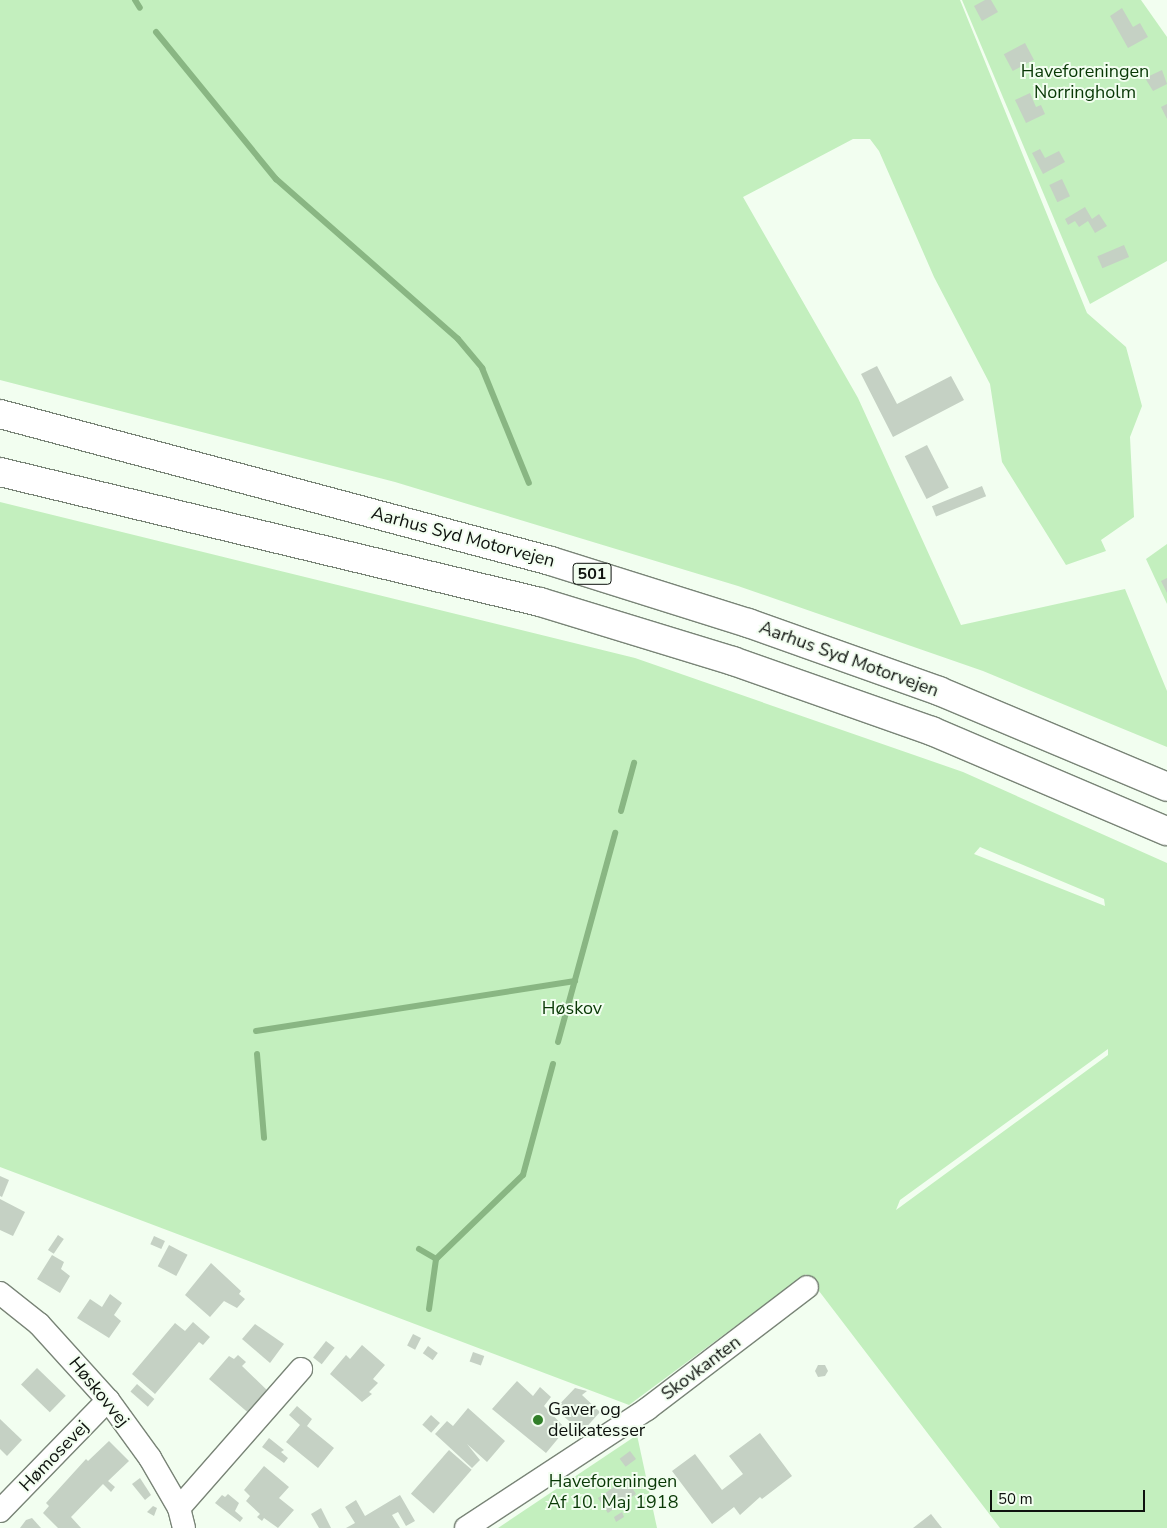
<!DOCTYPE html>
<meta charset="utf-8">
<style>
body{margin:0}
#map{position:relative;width:1167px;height:1528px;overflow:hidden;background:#f2fef0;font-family:"Nunito Sans",sans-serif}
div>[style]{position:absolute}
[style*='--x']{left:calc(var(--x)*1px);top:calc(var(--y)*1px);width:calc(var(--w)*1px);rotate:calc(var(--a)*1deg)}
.green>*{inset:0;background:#c3efbe}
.stream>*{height:6px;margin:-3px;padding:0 3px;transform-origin:3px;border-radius:3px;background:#89b683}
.building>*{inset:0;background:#c5d1c4;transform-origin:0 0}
.roads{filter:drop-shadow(1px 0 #798477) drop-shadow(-1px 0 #798477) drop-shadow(0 1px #798477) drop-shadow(0 -1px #798477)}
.street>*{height:22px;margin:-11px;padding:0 11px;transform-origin:11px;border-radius:11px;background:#fff}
.highway>*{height:28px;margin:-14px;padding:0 14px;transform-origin:14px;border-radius:14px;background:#fff}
.dots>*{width:14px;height:14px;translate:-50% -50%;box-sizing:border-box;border:2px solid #f2fef0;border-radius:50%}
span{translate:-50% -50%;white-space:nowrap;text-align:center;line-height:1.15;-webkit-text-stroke:4px #f2fef0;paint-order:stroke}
.shield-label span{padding:1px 4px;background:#f2fef0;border:1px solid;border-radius:4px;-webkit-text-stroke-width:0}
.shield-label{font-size:16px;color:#0e120e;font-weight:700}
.park-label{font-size:18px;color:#083805}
.street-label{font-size:18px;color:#0e120e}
.poi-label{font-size:18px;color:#0e120e}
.left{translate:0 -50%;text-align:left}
.scale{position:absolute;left:990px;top:1490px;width:155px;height:22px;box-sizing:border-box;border:2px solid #0e120e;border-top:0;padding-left:6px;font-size:15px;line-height:18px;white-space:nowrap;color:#0e120e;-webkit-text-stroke:4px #f2fef0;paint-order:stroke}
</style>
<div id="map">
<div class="green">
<i style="clip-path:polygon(0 0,960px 0,1087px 313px,1126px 347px,1142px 406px,1130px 437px,1134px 517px,1101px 540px,1106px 551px,1066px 565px,1002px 462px,990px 384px,934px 277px,879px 151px,870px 139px,853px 139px,743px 197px,858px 398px,961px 625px,1125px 589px,1167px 691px,1167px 747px,983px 671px,738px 586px,395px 482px,0 380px)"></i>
<i style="clip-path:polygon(962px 0,1141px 0,1167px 37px,1167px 261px,1090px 304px)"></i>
<i style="clip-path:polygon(evenodd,0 502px,635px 658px,963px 772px,1167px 863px,1167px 1528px,1000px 1528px,806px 1274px,629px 1405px,0 1167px,0 502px,980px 847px,1104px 899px,1105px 906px,974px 854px,980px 847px,0 502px,1108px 1049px,1108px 1055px,896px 1210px,900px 1200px,1108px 1049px)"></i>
<i style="clip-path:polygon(1167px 544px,1167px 604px,1146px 559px)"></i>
<i style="clip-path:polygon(637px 1435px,657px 1528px,498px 1528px)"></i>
</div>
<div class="stream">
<i style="--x:135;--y:0;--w:9;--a:58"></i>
<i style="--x:156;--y:32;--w:190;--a:50.8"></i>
<i style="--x:276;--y:179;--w:242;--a:41.3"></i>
<i style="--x:458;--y:339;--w:38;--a:50"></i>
<i style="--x:482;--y:368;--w:124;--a:67.8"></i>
<i style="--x:621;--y:811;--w:50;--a:-74.8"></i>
<i style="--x:256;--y:1031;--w:323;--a:-8.9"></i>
<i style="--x:558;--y:1042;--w:217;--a:-74.7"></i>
<i style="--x:257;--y:1054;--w:84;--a:85.2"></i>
<i style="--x:419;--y:1249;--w:20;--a:30"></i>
<i style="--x:429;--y:1309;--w:50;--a:-82"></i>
<i style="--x:436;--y:1259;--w:121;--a:-44"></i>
<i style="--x:523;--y:1175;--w:115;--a:-74.9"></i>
</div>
<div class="building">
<i style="clip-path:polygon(985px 0,991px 0,998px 12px,982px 21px,974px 6px)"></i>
<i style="clip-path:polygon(1122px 8px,1133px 27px,1140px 23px,1148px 37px,1128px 48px,1110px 16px)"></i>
<i style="left:1025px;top:43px;width:19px;height:24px;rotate:62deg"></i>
<i style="clip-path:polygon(1162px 70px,1167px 84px,1153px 91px,1145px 78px)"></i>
<i style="clip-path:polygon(1030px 93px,1036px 107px,1041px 105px,1045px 114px,1026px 123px,1015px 100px)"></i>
<i style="clip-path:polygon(1167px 104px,1167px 119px,1161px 107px)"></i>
<i style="clip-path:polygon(1040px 149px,1045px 158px,1059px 151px,1065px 162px,1043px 174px,1032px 153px)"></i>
<i style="left:1062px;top:179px;width:19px;height:14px;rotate:65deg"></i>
<i style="clip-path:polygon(1085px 207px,1092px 219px,1099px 214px,1107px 226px,1095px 233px,1088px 221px,1079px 227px,1075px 221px,1068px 225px,1065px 219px)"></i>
<i style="left:1124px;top:245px;width:13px;height:29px;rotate:67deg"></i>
<i style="clip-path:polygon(877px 366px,897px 404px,951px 376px,964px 400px,893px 437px,861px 374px)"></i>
<i style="left:927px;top:445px;width:48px;height:25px;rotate:63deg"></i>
<i style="left:982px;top:486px;width:11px;height:54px;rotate:68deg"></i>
<i style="clip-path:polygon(1167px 578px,1167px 593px,1161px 581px)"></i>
<i style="clip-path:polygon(0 1176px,9px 1180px,2px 1197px,0 1196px)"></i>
<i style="clip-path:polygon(0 1199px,25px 1212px,13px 1236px,0 1230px)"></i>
<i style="left:58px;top:1235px;width:7px;height:18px;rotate:34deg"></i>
<i style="left:154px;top:1236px;width:12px;height:9px;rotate:24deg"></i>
<i style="left:169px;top:1245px;width:21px;height:24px;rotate:28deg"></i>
<i style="clip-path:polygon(52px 1255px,64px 1262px,61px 1269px,70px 1276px,60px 1293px,37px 1279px)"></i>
<i style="clip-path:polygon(211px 1263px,241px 1291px,239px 1294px,245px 1299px,237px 1308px,224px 1301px,210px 1317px,185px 1295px)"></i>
<i style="clip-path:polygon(110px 1294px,122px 1303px,114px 1315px,121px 1321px,109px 1338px,77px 1318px,90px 1299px,102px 1307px)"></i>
<i style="clip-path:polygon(193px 1322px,210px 1337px,203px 1345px,199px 1342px,155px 1394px,132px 1374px,175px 1323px,185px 1331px)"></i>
<i style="clip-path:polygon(255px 1324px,284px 1344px,270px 1363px,242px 1339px)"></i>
<i style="left:413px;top:1334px;width:9px;height:13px;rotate:27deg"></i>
<i style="left:326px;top:1341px;width:11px;height:21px;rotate:38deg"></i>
<i style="clip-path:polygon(362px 1345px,385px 1365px,373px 1379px,378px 1383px,369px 1392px,372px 1394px,362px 1402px,330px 1374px,346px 1355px,350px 1359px)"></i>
<i style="left:428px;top:1346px;width:12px;height:9px;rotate:35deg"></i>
<i style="left:473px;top:1352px;width:12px;height:10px;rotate:20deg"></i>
<i style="clip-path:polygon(238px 1355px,246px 1362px,242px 1366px,271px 1394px,252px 1416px,209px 1379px,229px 1356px,234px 1359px)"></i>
<i style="clip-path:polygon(818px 1365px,825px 1365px,828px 1371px,825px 1376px,818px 1377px,815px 1371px)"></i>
<i style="left:37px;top:1368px;width:40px;height:23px;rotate:44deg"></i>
<i style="clip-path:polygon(517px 1381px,533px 1396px,540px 1387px,551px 1397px,544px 1406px,566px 1429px,546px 1453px,492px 1409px)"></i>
<i style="left:137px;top:1384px;width:23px;height:10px;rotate:41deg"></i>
<i style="clip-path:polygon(575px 1388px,587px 1391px,582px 1395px,600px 1412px,582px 1432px,555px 1409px)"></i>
<i style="clip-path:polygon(297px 1406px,312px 1419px,307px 1426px,334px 1448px,318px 1468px,286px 1442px,300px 1425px,289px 1415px)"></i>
<i style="clip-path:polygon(468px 1408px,505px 1441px,487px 1462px,467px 1444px,480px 1460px,472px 1468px,435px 1434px,447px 1421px,453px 1426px)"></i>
<i style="left:431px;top:1415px;width:12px;height:13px;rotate:42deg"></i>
<i style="clip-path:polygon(0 1419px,22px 1440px,7px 1456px,0 1449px)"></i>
<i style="clip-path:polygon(760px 1433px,792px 1476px,762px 1499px,760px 1497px,740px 1515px,734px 1507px,712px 1524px,672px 1471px,695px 1454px,722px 1490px,743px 1474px,729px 1456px)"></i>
<i style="clip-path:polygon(269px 1438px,284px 1450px,281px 1452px,288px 1458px,284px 1463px,262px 1447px)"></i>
<i style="clip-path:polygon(109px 1441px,129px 1461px,108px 1481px,115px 1487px,111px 1492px,103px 1484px,71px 1517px,81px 1528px,58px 1528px,43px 1513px,49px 1506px,46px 1503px,86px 1459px,88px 1461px)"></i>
<i style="left:449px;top:1450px;width:30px;height:58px;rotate:41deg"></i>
<i style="left:630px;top:1451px;width:10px;height:13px;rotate:53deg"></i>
<i style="clip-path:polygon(264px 1466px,289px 1487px,279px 1498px,294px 1510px,278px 1528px,264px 1518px,262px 1521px,257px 1517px,260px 1514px,246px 1501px,250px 1496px,244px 1490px)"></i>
<i style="clip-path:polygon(140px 1478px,151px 1495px,145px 1500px,132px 1484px)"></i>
<i style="left:626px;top:1479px;width:18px;height:34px;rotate:56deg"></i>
<i style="clip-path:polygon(228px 1494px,239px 1503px,235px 1511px,243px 1518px,240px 1522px,215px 1503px,222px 1495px,225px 1497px)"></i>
<i style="clip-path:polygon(400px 1495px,415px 1521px,406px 1526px,398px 1512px,392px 1515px,400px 1528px,346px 1528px,355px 1523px,345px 1507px,356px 1500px,365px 1516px)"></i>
<i style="clip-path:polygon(153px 1506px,157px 1508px,154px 1516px,147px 1512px)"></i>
<i style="clip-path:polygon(321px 1508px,331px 1528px,319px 1528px,311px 1514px)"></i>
<i style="clip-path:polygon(622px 1512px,624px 1517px,616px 1522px,614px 1517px)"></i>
<i style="clip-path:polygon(931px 1514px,942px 1528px,913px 1528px)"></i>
<i style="clip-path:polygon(32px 1518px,41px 1528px,20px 1528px,26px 1520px)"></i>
</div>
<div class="roads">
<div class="street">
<i style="--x:0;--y:1293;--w:50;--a:38.5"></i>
<i style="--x:39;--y:1324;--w:103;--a:47.8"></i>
<i style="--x:108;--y:1400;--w:72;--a:54.1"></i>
<i style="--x:150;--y:1458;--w:58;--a:59.9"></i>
<i style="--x:179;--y:1508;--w:21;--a:76"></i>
<i style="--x:179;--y:1508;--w:185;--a:-48.7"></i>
<i style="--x:0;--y:1511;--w:155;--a:-45.8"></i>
<i style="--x:466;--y:1528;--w:217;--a:-33.3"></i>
<i style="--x:647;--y:1409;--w:201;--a:-37.3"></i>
</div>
<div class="highway">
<i style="--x:0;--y:414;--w:570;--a:14.94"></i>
<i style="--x:551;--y:561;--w:207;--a:17.5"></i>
<i style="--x:748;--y:623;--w:203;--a:19.6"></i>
<i style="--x:939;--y:691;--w:247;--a:22.8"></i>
<i style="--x:0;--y:472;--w:555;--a:13.54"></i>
<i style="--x:540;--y:602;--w:202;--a:17"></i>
<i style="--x:733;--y:661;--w:211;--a:19.4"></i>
<i style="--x:932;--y:731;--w:255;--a:23.1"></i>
</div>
</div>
<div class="dots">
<i style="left:538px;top:1420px;background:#317f29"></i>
</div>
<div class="shield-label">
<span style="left:592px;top:574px">501</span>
</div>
<div class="park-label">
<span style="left:1085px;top:82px">Haveforeningen<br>Norringholm</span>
<span style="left:572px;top:1008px">Høskov</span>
<span style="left:613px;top:1492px">Haveforeningen<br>Af 10. Maj 1918</span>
</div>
<div class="street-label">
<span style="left:463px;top:537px;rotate:15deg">Aarhus Syd Motorvejen</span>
<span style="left:849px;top:659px;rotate:20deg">Aarhus Syd Motorvejen</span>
<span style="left:701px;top:1368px;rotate:-37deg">Skovkanten</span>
<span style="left:99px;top:1392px;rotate:51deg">Høskovvej</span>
<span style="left:54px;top:1456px;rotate:-46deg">Hømosevej</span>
</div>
<div class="poi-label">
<span class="left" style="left:548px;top:1420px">Gaver og<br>delikatesser</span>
</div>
<div class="scale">50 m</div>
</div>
